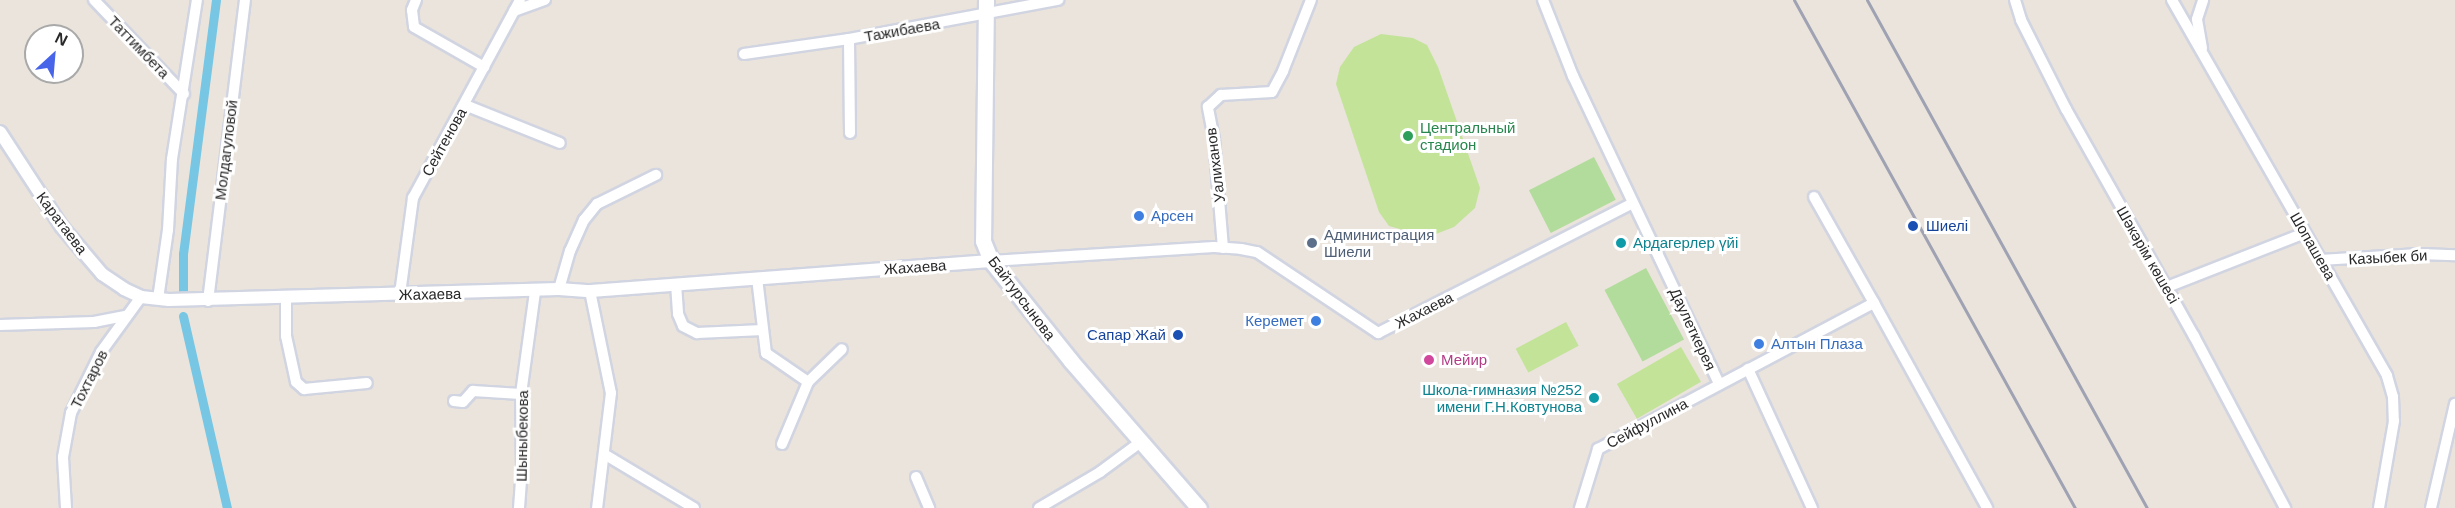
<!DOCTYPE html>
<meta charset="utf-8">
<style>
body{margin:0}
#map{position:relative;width:2455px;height:508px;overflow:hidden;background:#eae4dc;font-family:Arial,sans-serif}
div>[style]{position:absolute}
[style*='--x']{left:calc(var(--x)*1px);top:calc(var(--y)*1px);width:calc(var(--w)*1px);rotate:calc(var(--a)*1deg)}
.green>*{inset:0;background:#b2dc9c;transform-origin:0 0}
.pitch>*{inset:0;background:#c3e399;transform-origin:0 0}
.canal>*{height:9px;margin:-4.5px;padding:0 4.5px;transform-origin:4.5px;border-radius:4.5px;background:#77c6e4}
.roads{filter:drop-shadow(2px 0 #d1d4e1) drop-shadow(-2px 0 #d1d4e1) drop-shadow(0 2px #d1d4e1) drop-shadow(0 -2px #d1d4e1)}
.minor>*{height:10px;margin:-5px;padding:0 5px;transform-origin:5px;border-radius:5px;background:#fff}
.tertiary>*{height:12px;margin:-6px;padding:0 6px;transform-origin:6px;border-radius:6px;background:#fff}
.secondary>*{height:15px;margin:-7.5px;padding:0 7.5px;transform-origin:7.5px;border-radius:7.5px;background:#fff}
.rail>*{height:3px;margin:-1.5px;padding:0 1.5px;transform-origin:1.5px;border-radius:1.5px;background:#9fa2b2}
.dots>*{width:16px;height:16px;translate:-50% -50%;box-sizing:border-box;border:3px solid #fff;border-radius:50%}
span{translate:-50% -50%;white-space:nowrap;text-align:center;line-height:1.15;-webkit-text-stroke:6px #fff;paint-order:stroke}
.street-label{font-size:15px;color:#292929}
.leisure-label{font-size:15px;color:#27864d}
.left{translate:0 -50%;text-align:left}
.shop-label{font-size:15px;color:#366cbe}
.right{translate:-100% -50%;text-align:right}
.transit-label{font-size:15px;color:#164399}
.service-label{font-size:15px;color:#4e5e75}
.culture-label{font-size:15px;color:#0d838f}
.hotel-label{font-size:15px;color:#b23c85}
.north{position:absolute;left:24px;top:24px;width:60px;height:60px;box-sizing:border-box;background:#fff;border:2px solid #a9a9a9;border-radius:50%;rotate:26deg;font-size:16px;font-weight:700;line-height:24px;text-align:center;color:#292929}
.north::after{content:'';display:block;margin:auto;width:21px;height:27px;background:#4865ea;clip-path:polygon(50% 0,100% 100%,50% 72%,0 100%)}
</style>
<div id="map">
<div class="green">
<i style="left:1594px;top:157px;width:48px;height:73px;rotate:63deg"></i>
<i style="left:1646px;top:268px;width:81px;height:47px;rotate:62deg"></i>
</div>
<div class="pitch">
<i style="clip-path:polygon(1381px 34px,1413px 38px,1427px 45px,1438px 67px,1480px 188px,1475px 208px,1454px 227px,1428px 237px,1389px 226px,1379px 212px,1336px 84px,1340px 67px,1354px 47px)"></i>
<i style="left:1566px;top:322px;width:27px;height:57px;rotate:62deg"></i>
<i style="left:1681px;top:347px;width:40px;height:74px;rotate:60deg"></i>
</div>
<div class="canal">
<i style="--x:183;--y:291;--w:37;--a:-90"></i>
<i style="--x:183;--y:254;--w:256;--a:-82.6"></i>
<i style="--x:183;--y:316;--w:197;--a:77.1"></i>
</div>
<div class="roads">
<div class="minor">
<i style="--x:94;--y:0;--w:130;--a:46.2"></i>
<i style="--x:416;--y:0;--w:11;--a:112"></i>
<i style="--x:412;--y:10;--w:17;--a:83"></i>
<i style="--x:414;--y:27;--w:81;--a:29.7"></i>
<i style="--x:1543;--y:0;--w:82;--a:68.5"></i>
<i style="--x:1573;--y:76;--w:341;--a:64.6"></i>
<i style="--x:2015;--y:0;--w:21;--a:73"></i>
<i style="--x:2021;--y:20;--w:100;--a:63.2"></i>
<i style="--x:2066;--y:109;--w:261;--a:60.6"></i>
<i style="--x:2194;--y:336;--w:195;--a:62.1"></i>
<i style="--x:2172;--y:0;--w:433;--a:60.2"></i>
<i style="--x:2387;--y:376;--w:22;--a:74"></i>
<i style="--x:2393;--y:397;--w:24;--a:88"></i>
<i style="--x:2394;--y:421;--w:88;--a:99.8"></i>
<i style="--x:514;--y:11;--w:33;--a:-20"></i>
<i style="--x:849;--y:39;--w:94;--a:89.4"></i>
<i style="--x:2202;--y:48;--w:29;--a:-100"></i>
<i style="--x:2197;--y:19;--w:20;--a:-72"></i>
<i style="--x:744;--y:54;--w:106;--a:-8.1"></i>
<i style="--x:849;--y:39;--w:213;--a:-10.6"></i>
<i style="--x:465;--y:105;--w:102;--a:21.8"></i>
<i style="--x:1814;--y:197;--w:122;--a:60.5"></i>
<i style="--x:1223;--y:248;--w:109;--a:-94.7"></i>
<i style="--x:1214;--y:139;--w:33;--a:-101"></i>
<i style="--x:1208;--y:107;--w:18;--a:-43"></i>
<i style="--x:1221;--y:95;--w:51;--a:-3.4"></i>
<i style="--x:1272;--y:92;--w:24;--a:-62"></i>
<i style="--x:1283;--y:71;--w:76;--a:-68.5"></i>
<i style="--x:2320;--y:260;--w:99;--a:-3.5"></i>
<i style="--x:2419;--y:254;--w:36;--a:2"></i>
<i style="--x:991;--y:261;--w:223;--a:-3.6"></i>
<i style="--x:1214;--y:247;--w:27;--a:4"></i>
<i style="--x:1241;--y:249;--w:16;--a:11"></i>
<i style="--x:1257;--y:252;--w:146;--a:33.8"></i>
<i style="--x:1378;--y:333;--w:286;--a:-27"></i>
<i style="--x:757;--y:278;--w:76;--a:83.2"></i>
<i style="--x:766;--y:353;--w:51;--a:34.6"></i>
<i style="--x:808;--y:382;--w:47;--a:-44.1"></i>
<i style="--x:676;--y:284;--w:30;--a:86"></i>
<i style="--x:678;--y:314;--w:13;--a:67"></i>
<i style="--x:683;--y:326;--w:16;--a:27"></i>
<i style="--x:697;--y:333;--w:66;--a:-2.6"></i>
<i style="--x:2167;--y:287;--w:148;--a:-21.4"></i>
<i style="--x:559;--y:289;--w:40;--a:-74"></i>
<i style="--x:570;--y:251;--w:34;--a:-66"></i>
<i style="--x:584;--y:220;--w:21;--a:-51"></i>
<i style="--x:597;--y:204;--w:66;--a:-26.2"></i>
<i style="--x:590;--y:291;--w:104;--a:78.4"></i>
<i style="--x:611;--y:393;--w:116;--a:96.9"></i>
<i style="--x:400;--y:294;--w:97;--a:-82.3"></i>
<i style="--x:413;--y:198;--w:225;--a:-61.6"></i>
<i style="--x:286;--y:298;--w:38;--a:90"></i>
<i style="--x:286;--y:336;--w:47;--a:77.7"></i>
<i style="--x:296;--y:382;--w:11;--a:41"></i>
<i style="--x:304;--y:389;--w:63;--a:-5.4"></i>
<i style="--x:158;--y:299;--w:70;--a:-81.8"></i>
<i style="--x:168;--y:230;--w:71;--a:-86.8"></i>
<i style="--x:172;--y:159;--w:161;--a:-81.1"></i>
<i style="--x:208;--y:301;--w:303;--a:-83"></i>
<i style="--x:0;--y:325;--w:94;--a:-1.8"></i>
<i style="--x:94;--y:322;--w:33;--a:-11"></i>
<i style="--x:1748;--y:369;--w:153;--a:65.3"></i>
<i style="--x:454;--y:401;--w:9;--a:6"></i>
<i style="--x:463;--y:402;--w:15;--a:-48"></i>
<i style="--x:473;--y:391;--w:48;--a:3.6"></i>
<i style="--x:782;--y:444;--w:67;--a:-67.2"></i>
<i style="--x:604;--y:454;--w:105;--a:31"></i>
<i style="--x:916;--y:477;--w:34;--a:67"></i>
<i style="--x:66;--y:508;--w:51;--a:-93.4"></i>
<i style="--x:63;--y:457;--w:45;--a:-79.7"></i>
<i style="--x:71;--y:413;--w:68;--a:-63.8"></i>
<i style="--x:101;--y:352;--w:68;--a:-54"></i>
<i style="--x:519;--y:508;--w:41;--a:-85.8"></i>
<i style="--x:522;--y:467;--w:73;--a:-90.8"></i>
<i style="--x:521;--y:394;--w:103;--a:-82.2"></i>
<i style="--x:1039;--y:508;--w:71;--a:-30.5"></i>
<i style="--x:1100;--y:472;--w:52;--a:-36.4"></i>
<i style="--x:1580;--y:508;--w:62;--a:-73"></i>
<i style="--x:1598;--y:449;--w:312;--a:-27.9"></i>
<i style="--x:1874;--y:303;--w:234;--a:61.1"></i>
<i style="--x:2431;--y:508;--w:107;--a:-77"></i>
</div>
<div class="tertiary">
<i style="--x:0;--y:132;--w:113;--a:56.9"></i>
<i style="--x:62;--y:227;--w:62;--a:49.6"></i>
<i style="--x:102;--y:274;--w:27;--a:34"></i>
<i style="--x:124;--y:289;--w:19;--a:25"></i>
<i style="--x:141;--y:297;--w:28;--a:6"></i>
<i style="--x:169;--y:300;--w:390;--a:-1.6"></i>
<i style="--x:559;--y:289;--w:31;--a:4"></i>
<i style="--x:590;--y:291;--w:402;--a:-4.3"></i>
</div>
<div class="secondary">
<i style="--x:986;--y:0;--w:241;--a:90.7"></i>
<i style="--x:983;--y:241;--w:22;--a:68"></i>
<i style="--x:991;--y:261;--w:128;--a:51.3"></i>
<i style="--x:1071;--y:361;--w:195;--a:49"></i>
</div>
</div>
<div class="rail">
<i style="--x:1794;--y:0;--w:581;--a:61.05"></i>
<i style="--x:1867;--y:0;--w:580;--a:61.14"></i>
</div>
<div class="dots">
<i style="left:1408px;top:136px;background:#2e9e5b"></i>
<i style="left:1139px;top:216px;background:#3f7fe0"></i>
<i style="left:1913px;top:226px;background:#1a4fb4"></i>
<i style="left:1312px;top:243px;background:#5c6f8a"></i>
<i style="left:1621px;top:243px;background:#0f9aa8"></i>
<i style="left:1316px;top:321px;background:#3f7fe0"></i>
<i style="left:1178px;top:335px;background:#1a4fb4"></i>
<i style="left:1759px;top:344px;background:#3f7fe0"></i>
<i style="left:1429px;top:360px;background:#d1479c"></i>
<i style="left:1594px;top:398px;background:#0f9aa8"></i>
</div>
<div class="street-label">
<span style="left:902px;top:30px;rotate:-10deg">Тажибаева</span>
<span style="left:139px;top:47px;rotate:46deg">Таттимбета</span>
<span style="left:444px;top:142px;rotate:-61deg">Сейтенова</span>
<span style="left:226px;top:150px;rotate:-83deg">Молдагуловой</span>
<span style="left:1215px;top:165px;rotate:-97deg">Уалиханов</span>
<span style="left:62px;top:223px;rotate:53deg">Каратаева</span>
<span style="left:2313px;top:246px;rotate:60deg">Шопашева</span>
<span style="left:2148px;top:255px;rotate:60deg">Шәкәрім көшесі</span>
<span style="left:2388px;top:257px;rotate:-3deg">Казыбек би</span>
<span style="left:915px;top:267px;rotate:-4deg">Жахаева</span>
<span style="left:430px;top:294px;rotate:-1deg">Жахаева</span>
<span style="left:1022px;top:298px;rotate:53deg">Байтурсынова</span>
<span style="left:1424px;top:310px;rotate:-27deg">Жахаева</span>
<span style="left:1693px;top:329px;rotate:65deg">Даулеткерея</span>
<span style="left:89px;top:379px;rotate:-63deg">Тохтаров</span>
<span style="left:1647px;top:423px;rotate:-28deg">Сейфуллина</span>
<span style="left:522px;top:436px;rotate:-89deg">Шыныбекова</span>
</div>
<div class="leisure-label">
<span class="left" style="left:1420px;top:136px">Центральный<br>стадион</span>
</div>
<div class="shop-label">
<span class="left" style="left:1151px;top:216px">Арсен</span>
<span class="right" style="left:1304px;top:321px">Керемет</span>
<span class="left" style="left:1771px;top:344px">Алтын Плаза</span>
</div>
<div class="transit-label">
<span class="left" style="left:1926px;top:226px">Шиелі</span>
<span class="right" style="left:1166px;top:335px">Сапар Жай</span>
</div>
<div class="service-label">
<span class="left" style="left:1324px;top:243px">Администрация<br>Шиели</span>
</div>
<div class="culture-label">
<span class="left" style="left:1633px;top:243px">Ардагерлер үйі</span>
<span class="right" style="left:1582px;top:398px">Школа-гимназия №252<br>имени Г.Н.Ковтунова</span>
</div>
<div class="hotel-label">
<span class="left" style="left:1441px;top:360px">Мейир</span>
</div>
<div class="north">N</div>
</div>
